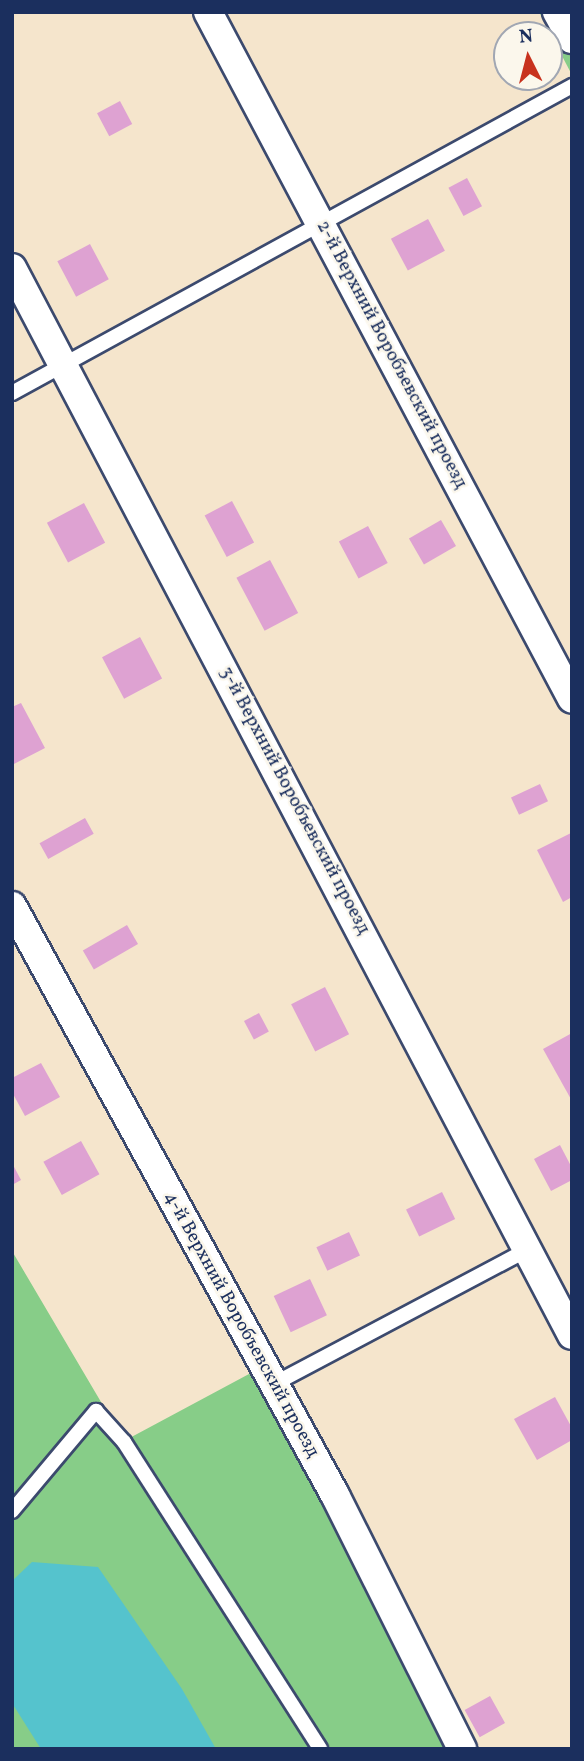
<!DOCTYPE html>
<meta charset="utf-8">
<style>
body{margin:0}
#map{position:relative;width:584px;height:1761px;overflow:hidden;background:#f5e5cc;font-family:Vollkorn,serif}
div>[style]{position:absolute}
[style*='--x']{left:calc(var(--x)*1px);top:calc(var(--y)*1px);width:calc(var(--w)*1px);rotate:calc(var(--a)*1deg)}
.green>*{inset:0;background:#87cd88}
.water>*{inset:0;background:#55c3cd}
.building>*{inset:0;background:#dea2d2;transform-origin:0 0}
.roads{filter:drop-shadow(2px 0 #3c4a6e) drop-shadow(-2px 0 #3c4a6e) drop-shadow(0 2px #3c4a6e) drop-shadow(0 -2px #3c4a6e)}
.lane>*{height:14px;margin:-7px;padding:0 7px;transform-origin:7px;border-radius:7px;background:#fff}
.street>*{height:28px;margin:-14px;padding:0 14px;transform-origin:14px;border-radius:14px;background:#fff}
span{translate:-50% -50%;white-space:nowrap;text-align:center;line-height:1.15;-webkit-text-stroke:5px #fbf7ec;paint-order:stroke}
.street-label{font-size:19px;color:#1b2f5e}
.frame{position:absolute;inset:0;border:14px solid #1b2f5e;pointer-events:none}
.north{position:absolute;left:493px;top:21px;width:70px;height:70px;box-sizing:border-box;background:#fbf7ec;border:2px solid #a1a7b3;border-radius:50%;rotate:354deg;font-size:19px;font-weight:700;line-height:28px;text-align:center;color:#1b2f5e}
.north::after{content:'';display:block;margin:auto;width:24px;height:32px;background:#c8321e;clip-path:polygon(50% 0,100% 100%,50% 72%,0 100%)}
</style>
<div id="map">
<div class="green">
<i style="clip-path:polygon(539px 12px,572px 12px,572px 75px)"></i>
<i style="clip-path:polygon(12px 1251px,124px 1441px,262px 1367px,462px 1749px,12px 1749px)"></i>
</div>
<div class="water">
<i style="clip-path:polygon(32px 1562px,98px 1567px,182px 1689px,216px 1749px,41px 1749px,12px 1703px,12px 1581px)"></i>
</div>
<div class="building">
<i style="left:120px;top:101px;width:26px;height:26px;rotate:62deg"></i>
<i style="left:467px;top:178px;width:32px;height:21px;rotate:62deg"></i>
<i style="left:428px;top:219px;width:36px;height:42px;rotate:62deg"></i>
<i style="left:90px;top:244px;width:40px;height:37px;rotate:62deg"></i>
<i style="left:232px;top:501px;width:47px;height:31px;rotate:62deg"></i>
<i style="left:84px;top:503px;width:45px;height:42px;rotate:62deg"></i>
<i style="left:441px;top:520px;width:30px;height:37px;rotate:60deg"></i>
<i style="left:368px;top:526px;width:42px;height:33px;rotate:62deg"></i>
<i style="left:270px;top:560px;width:60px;height:38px;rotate:62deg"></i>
<i style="left:140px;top:637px;width:47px;height:43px;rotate:62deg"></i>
<i style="clip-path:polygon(21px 703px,45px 748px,12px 765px,12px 707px)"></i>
<i style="left:540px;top:784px;width:19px;height:32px;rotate:65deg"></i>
<i style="left:85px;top:818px;width:18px;height:52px;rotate:61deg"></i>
<i style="clip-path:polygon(571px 833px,572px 897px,563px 902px,537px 850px)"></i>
<i style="left:127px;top:925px;width:22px;height:51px;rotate:60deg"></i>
<i style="left:325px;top:987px;width:53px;height:38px;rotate:63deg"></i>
<i style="left:259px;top:1013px;width:21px;height:17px;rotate:62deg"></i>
<i style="clip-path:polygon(572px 1033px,572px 1101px,543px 1049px)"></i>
<i style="clip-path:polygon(41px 1063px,60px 1097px,25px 1116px,12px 1092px,12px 1078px)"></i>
<i style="left:81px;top:1141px;width:38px;height:43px;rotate:61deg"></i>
<i style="clip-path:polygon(560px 1145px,572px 1168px,572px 1180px,551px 1191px,534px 1159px)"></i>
<i style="clip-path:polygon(12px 1163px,21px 1180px,12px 1185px)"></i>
<i style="left:442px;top:1192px;width:30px;height:40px;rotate:64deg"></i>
<i style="left:349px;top:1232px;width:26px;height:36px;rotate:65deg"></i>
<i style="left:310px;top:1279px;width:40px;height:40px;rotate:65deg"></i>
<i style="clip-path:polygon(555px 1397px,572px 1428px,572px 1440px,537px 1460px,514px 1419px)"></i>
<i style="left:490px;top:1696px;width:31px;height:29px;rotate:61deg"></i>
</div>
<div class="roads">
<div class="lane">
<i style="--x:12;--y:393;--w:639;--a:-28.73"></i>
<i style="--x:272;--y:1385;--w:289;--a:-27.9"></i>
<i style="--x:12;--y:1511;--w:131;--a:-50"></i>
<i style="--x:96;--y:1411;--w:42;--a:47.9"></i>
<i style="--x:124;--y:1442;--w:364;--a:57.4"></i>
</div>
<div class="street">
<i style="--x:208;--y:12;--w:777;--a:62.08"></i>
<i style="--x:557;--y:12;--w:31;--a:61"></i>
<i style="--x:12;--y:268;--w:1205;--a:62.31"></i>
<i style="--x:12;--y:906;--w:672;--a:61.26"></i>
<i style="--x:335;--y:1495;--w:284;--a:63.4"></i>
</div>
</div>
<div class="street-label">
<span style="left:391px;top:355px;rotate:62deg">2-й Верхний Воробъевский проезд</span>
<span style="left:294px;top:801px;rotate:62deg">3-й Верхний Воробъевский проезд</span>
<span style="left:241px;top:1325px;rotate:61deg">4-й Верхний Воробъевский проезд</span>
</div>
<div class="frame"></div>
<div class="north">N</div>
</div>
